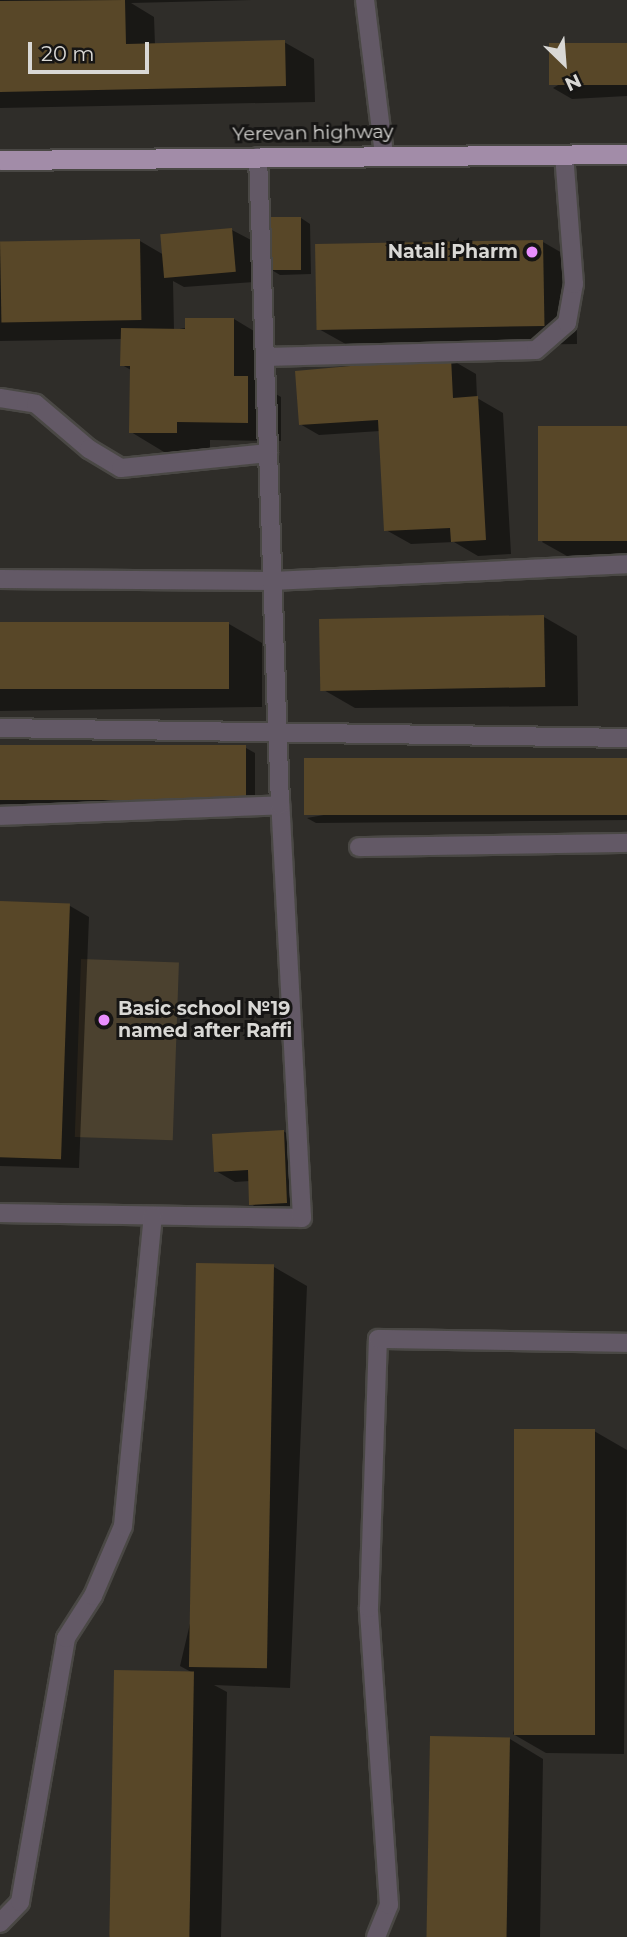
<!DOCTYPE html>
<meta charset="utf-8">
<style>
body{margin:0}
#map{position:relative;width:627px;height:1937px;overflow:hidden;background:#2f2d29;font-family:Montserrat,sans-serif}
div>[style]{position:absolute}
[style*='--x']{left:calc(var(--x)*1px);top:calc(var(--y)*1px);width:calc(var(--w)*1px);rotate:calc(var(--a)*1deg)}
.green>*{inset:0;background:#4b412f;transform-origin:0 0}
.shadow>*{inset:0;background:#0007}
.building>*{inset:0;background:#584728;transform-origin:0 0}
.roads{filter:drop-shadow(2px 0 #4a4845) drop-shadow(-2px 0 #4a4845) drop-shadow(0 2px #4a4845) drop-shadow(0 -2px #4a4845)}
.service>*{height:18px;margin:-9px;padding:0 9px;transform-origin:9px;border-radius:9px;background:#635966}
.trunk>*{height:19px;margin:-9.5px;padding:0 9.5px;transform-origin:9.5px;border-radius:9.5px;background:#a28ca8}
.dots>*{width:19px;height:19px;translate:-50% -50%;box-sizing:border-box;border:4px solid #161514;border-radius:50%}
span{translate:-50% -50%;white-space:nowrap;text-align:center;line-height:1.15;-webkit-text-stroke:6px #161514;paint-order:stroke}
.street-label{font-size:19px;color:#d9d8d5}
.poi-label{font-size:19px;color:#d9d8d5;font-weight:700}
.right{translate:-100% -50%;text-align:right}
.left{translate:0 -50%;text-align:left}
.north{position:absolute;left:529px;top:28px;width:70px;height:70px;-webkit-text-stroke:5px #161514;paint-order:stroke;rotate:155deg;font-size:19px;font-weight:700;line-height:28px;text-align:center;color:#d9d8d5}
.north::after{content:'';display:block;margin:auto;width:24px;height:32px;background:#d9d8d5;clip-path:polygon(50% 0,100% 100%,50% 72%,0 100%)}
.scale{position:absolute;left:28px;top:42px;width:121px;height:32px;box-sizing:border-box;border:4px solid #d9d8d5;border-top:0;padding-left:9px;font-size:21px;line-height:24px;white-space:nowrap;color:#d9d8d5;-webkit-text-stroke:5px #161514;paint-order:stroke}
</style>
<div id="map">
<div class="green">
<i style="left:81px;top:959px;width:98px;height:178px;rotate:2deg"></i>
</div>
<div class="shadow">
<i style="clip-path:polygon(0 0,252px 0,131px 3px,154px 17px,155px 45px,284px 42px,314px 59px,315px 102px,0 108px)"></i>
<i style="clip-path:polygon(627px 45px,627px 96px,572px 99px,553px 88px)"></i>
<i style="clip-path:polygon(301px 218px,310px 224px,311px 274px,280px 275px,270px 269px)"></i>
<i style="clip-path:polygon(232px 230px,251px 240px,254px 282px,184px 287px,173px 281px,174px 330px,234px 319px,267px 339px,267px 389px,281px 397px,281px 441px,210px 440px,210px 451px,164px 452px,131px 432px,131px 370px,122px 365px,122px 339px,0 341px,0 242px,140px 241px,164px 255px)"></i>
<i style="clip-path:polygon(543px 242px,576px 261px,577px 344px,351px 347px,317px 328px)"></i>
<i style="clip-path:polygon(450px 359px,476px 374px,477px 398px,503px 413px,511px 554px,478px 556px,454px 542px,411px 544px,386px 530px,380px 431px,319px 435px,300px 424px)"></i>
<i style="clip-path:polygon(627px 428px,627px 555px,567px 556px,542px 542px)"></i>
<i style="clip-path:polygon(544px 617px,577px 636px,578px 706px,355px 708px,322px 689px)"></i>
<i style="clip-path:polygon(229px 624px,262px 643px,262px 707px,0 711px,0 626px)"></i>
<i style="clip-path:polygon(0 747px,246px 748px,255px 753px,255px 805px,0 804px)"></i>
<i style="clip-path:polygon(627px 760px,627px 820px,316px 823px,307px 818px)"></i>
<i style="clip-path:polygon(0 903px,70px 906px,89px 917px,79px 1168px,0 1166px)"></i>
<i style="clip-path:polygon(283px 1131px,302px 1142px,306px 1213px,270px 1215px,251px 1204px,250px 1181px,235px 1182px,216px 1171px)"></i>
<i style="clip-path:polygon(274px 1267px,307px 1286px,290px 1688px,214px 1685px,227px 1692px,221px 1937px,109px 1937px,193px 1673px,180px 1666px)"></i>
<i style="clip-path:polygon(594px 1431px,627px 1450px,624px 1754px,546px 1753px,513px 1734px)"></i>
<i style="clip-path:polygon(510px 1739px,543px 1759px,540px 1937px,428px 1937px)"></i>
</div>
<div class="building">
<i style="clip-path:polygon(125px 0,126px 44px,285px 40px,286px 86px,0 92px,0 1px)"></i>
<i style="left:627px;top:43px;width:42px;height:78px;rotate:90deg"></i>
<i style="left:268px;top:217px;width:33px;height:53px"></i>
<i style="left:232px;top:228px;width:44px;height:72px;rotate:85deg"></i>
<i style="left:140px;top:239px;width:81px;height:140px;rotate:89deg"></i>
<i style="left:543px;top:240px;width:86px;height:228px;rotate:89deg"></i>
<i style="clip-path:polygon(185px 318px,234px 318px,234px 376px,248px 376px,248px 423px,177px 422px,177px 433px,129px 433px,130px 366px,120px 366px,121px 328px,185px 329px)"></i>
<i style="clip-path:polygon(451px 357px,453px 398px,478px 396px,486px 540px,451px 542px,450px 528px,384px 531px,378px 420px,299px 425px,295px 371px)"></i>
<i style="left:627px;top:426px;width:115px;height:89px;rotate:90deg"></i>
<i style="left:544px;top:615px;width:72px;height:225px;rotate:89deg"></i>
<i style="left:229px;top:622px;width:67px;height:229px;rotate:90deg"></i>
<i style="left:0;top:745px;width:246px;height:55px"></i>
<i style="left:627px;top:758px;width:57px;height:323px;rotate:90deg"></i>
<i style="left:0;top:901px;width:70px;height:256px;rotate:2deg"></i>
<i style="clip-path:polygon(284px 1130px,287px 1203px,249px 1205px,248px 1170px,214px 1172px,212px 1134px)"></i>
<i style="left:196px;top:1263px;width:78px;height:404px;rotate:1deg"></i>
<i style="left:514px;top:1429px;width:81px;height:306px"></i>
<i style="left:114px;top:1670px;width:80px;height:267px;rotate:1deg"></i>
<i style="left:430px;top:1736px;width:80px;height:201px;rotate:1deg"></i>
</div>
<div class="roads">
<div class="service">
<i style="--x:365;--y:0;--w:156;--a:83"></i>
<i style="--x:265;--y:357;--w:271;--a:-1.5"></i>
<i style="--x:536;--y:350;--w:41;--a:-41.1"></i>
<i style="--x:567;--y:323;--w:40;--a:-80"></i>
<i style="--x:574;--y:284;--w:129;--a:-94.4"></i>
<i style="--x:0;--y:398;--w:36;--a:9"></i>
<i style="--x:36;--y:404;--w:70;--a:40.3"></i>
<i style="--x:89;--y:449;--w:37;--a:31"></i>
<i style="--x:121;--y:468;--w:148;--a:-5.8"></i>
<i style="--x:0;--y:579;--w:272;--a:0.4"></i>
<i style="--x:272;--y:581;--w:355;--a:-2.7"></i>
<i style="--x:0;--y:728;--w:627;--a:0.91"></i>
<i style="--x:0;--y:816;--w:280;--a:-2.2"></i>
<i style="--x:359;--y:847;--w:268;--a:-0.9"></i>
<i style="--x:0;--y:1213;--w:302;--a:0.9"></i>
<i style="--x:302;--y:1218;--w:414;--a:-93"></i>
<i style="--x:280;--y:805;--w:648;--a:-91.94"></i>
<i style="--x:0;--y:1923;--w:29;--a:-46"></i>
<i style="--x:20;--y:1902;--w:268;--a:-80.1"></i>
<i style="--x:66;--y:1638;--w:50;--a:-57.3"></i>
<i style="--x:93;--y:1596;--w:76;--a:-66.8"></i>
<i style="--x:123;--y:1526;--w:311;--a:-84.5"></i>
<i style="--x:376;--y:1937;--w:35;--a:-68"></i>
<i style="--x:389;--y:1905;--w:298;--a:-93.9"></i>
<i style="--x:369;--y:1608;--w:269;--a:-88.1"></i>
<i style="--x:378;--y:1339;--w:249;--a:0.9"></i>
</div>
<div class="trunk">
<i style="--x:0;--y:160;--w:627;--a:-0.55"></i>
</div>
</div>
<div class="dots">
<i style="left:532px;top:252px;background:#e98efe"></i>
<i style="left:104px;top:1020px;background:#e98efe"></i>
</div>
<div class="street-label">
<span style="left:313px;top:133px;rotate:-1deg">Yerevan highway</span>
</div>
<div class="poi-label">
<span class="right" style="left:518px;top:252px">Natali Pharm</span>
<span class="left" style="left:118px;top:1020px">Basic school №19<br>named after Raffi</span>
</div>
<div class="north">N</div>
<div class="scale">20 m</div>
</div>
